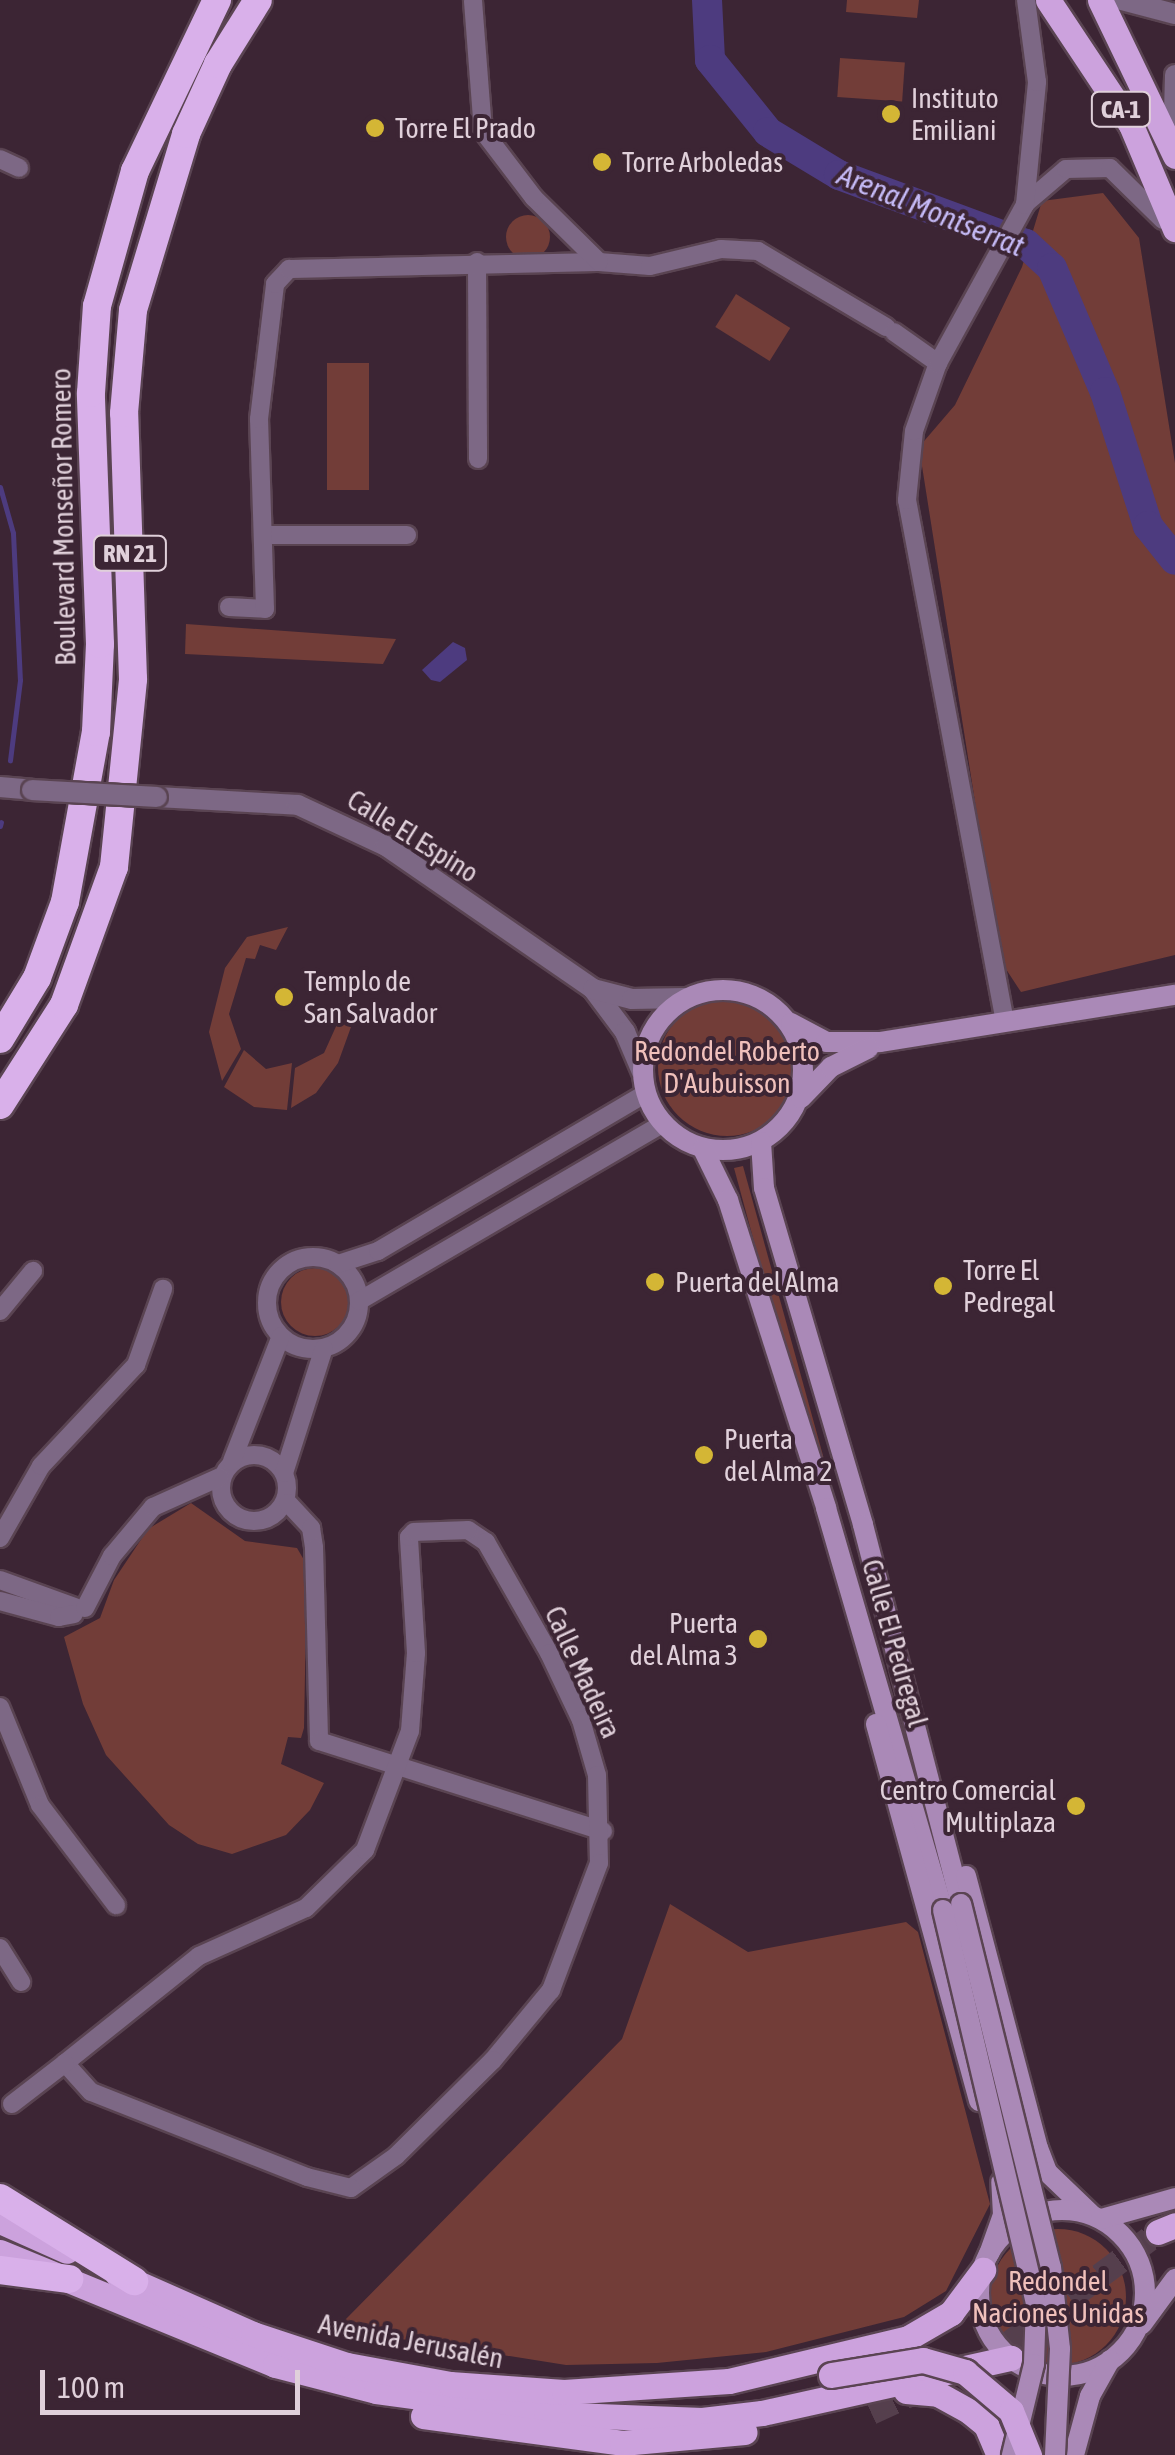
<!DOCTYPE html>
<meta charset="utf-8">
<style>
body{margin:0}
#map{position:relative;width:1175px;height:2455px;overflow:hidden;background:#3c2534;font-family:"Asap Condensed",sans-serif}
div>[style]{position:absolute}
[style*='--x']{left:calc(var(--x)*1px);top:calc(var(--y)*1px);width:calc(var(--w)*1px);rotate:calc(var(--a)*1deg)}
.green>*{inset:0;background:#723d38;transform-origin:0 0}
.round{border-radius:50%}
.water>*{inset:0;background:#4d3b7f}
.stream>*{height:5px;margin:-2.5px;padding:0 2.5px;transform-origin:2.5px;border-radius:2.5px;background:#4d3b7f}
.river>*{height:30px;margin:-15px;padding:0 15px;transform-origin:15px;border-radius:15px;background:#4d3b7f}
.primary-tunnel>*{height:25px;margin-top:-12.5px;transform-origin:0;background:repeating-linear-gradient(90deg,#553f4d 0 25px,transparent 0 37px)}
.roads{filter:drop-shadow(2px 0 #5a4452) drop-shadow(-2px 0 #5a4452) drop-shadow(0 2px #5a4452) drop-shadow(0 -2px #5a4452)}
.minor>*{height:18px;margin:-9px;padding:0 9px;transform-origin:9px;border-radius:9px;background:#7d6885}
.minor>.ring{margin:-9px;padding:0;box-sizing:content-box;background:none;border:18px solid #7d6885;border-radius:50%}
.tertiary>*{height:20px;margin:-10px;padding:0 10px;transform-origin:10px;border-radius:10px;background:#7d6885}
.secondary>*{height:20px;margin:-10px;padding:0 10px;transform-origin:10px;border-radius:10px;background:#aa89b7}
.secondary>.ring{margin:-10px;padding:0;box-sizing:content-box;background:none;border:20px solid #aa89b7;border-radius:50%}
.primary>*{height:25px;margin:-12.5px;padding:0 12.5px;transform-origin:12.5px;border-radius:12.5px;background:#cca2dd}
.trunk>*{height:28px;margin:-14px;padding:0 14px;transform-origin:14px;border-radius:14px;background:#d9b0ea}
.bridges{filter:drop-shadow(2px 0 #5a4452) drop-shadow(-2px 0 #5a4452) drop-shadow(0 2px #5a4452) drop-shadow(0 -2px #5a4452)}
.tertiary-bridge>*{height:20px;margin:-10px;padding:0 10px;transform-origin:10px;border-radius:10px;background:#7d6885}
.secondary-bridge>*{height:20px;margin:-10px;padding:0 10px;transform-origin:10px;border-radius:10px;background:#aa89b7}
.primary-bridge>*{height:25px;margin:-12.5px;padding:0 12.5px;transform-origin:12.5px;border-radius:12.5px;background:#cca2dd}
.dots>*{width:28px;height:28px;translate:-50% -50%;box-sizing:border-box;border:5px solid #3c2534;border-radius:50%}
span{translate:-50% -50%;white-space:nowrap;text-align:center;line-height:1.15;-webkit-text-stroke:8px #3c2534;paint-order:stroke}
.shield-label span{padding:2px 8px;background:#3c2534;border:2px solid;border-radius:8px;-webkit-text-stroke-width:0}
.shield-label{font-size:25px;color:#e0d0da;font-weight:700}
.poi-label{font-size:28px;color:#e0d0da}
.left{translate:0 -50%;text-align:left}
.right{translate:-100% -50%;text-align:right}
.street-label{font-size:28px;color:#e0d0da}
.park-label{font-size:28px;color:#f0c0bb}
.water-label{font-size:30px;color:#c5baf6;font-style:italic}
.scale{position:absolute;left:40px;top:2370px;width:260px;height:45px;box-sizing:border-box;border:5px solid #e0d0da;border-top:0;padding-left:12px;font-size:30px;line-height:35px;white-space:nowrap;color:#e0d0da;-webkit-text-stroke:8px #3c2534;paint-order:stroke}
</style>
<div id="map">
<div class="green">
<i style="clip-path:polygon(847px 0,919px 0,917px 18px,846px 12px)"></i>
<i style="left:840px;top:58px;width:65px;height:39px;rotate:4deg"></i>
<i style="clip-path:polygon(1103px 193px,1139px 238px,1175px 463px,1175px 955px,1021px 992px,1000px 960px,919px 447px,955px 405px,1022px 267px,1042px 201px)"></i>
<i class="round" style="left:506px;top:215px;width:44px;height:44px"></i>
<i style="left:736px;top:294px;width:64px;height:39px;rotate:32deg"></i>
<i style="left:327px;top:363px;width:42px;height:127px"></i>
<i style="clip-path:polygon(186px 624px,396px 639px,383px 664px,185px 654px)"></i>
<i style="clip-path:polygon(288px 927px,276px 950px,260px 945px,255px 959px,246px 958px,229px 1014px,241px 1049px,222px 1081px,209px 1032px,225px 968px,247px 937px)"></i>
<i class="round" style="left:658px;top:998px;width:138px;height:138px"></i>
<i style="clip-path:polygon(338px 1022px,351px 1027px,338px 1063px,316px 1093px,291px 1108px,295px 1068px,324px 1053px)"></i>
<i style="clip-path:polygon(244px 1050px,266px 1069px,292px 1063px,287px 1110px,254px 1107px,224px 1087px)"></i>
<i style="clip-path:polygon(743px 1166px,1026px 2190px,1013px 2195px,734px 1168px)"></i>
<i class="round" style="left:281px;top:1268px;width:68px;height:68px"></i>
<i style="clip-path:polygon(191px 1503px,245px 1541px,297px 1548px,307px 1565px,304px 1728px,301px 1738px,288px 1737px,281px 1764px,324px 1783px,310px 1810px,286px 1835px,232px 1854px,198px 1844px,169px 1825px,106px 1755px,83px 1704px,64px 1637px,100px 1618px,114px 1580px,148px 1529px)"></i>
<i style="clip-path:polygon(670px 1904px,748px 1952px,906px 1922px,918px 1932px,990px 2204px,946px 2291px,904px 2317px,766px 2352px,657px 2363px,566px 2365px,344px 2330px,344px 2321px,622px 2039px)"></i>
<i class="round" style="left:990px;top:2229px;width:136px;height:136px"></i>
</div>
<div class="water">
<i style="clip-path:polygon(453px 642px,465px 648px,467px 660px,440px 682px,431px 680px,422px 670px)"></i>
</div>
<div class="stream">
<i style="--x:0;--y:487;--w:48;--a:74.2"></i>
<i style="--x:13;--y:533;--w:147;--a:87.3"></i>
<i style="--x:20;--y:680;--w:81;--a:97.1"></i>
<i style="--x:0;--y:826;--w:4;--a:-76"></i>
</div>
<div class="river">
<i style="--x:707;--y:0;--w:60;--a:87.1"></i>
<i style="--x:710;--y:60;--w:92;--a:51.1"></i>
<i style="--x:768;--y:132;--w:83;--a:31.2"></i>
<i style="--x:839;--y:175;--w:199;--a:20.3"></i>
<i style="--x:1026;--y:244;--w:35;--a:43"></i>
<i style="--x:1052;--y:268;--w:135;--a:66.9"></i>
<i style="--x:1105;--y:392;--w:141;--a:72.2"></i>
<i style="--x:1148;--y:526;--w:43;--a:51.5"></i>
</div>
<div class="primary-tunnel">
<i style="--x:981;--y:2364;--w:221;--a:-36.7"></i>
<i style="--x:871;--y:2412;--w:60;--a:-24.8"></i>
</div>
<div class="roads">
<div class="minor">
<i style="--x:0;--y:159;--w:21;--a:25"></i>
<i style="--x:1025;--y:204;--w:54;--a:-40.5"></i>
<i style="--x:1066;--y:169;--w:44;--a:-1.3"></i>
<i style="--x:1110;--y:168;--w:74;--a:44.5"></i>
<i style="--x:477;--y:262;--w:197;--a:89.7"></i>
<i style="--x:599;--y:262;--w:51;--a:4.5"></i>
<i style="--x:650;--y:266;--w:73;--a:-13.5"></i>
<i style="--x:721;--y:249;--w:37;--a:3"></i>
<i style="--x:758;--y:251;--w:149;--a:30.7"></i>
<i style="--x:894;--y:332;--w:54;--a:35.2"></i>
<i style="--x:266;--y:535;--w:141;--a:0"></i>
<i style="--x:229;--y:607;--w:36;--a:3"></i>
<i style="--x:265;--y:609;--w:190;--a:-91.8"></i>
<i style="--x:259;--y:419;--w:136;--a:-83.2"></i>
<i style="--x:275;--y:284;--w:21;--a:-47"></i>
<i style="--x:289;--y:269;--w:310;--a:-1.3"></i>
<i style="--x:599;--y:262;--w:91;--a:-135.4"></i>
<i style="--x:534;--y:198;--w:84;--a:-127.3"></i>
<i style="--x:483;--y:131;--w:131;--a:-94.4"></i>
<i style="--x:1005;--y:1022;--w:531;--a:-100.63"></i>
<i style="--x:907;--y:500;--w:69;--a:-84.2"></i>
<i style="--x:914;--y:431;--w:72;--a:-70.6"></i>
<i style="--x:938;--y:363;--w:180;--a:-61.2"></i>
<i style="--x:1025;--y:205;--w:124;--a:-84.4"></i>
<i style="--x:1037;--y:82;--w:83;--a:-97.6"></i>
<i class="ring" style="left:267px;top:1257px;width:74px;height:74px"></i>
<i style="--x:338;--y:1264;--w:42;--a:-18"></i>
<i style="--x:378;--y:1251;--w:310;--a:-30.5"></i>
<i style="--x:359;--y:1301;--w:351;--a:-30.3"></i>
<i style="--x:0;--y:1311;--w:52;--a:-50.5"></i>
<i class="ring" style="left:221px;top:1455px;width:48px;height:48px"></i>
<i style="--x:232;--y:1461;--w:134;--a:-68.6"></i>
<i style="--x:284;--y:1473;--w:131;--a:-72.3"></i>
<i style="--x:288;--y:1503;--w:34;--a:47"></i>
<i style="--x:311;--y:1528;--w:20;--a:81"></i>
<i style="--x:314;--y:1548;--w:193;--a:88.5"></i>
<i style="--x:319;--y:1741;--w:298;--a:17.6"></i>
<i style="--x:468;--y:1530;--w:22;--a:34"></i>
<i style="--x:486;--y:1542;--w:128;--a:60.4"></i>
<i style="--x:549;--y:1653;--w:74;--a:64.5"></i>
<i style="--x:581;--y:1720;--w:57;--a:73.8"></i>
<i style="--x:597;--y:1775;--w:88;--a:88.7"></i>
<i style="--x:599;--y:1863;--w:136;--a:110.7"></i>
<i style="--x:551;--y:1990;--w:91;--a:129.6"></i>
<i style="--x:493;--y:2060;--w:136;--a:135.3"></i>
<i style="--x:396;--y:2156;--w:55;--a:144.6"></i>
<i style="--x:351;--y:2188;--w:45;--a:-166"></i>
<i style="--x:307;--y:2177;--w:232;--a:-158.5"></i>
<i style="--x:91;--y:2092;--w:39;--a:-132"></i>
<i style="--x:65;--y:2063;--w:171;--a:-38.6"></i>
<i style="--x:199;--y:1956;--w:117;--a:-24.2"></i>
<i style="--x:306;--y:1908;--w:83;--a:-44.5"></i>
<i style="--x:365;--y:1850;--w:127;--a:-69.3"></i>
<i style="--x:410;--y:1731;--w:78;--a:-85.6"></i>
<i style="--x:416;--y:1653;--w:116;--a:-93.5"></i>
<i style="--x:409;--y:1537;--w:7;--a:-45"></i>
<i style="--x:414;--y:1532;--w:54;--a:-2.1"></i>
<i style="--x:0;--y:1538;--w:83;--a:-60.3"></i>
<i style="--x:41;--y:1466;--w:139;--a:-46.8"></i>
<i style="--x:136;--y:1365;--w:81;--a:-70.4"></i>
<i style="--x:0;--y:1580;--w:80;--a:19.8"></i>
<i style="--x:0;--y:1601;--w:61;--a:15.2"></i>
<i style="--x:59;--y:1617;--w:15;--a:-11"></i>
<i style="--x:85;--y:1608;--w:59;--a:-62.6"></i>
<i style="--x:112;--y:1556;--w:64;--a:-50.1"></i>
<i style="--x:153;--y:1507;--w:73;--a:-24.1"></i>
<i style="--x:0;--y:1707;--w:106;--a:67.8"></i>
<i style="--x:40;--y:1805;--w:126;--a:52.8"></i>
<i style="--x:0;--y:1948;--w:40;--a:58"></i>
<i style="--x:12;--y:2104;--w:67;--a:-37.7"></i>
</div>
<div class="tertiary">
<i style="--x:1122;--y:0;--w:55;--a:14.8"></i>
<i style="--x:1173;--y:148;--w:73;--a:-88.4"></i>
<i style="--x:0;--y:787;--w:32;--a:5"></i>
<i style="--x:157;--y:797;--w:141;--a:3.2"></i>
<i style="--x:298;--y:805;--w:97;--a:25"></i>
<i style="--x:386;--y:846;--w:252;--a:34.6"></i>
<i style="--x:593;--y:989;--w:54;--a:53.3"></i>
<i style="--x:625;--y:1032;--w:43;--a:67"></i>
<i style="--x:593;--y:989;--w:40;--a:14.4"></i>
<i style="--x:632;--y:999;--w:53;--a:-1.1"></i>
</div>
<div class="secondary">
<i class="ring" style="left:643px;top:990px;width:140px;height:140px"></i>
<i style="--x:791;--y:1023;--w:40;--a:28"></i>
<i style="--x:826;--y:1042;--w:54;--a:0"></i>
<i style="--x:880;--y:1042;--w:299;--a:-9.1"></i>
<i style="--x:801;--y:1098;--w:43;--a:-45.9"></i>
<i style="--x:831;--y:1067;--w:42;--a:-26.6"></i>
<i style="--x:761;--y:1142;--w:46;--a:86.3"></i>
<i style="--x:764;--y:1188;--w:351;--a:73.6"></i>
<i style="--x:863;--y:1525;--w:391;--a:75.5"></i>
<i style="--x:703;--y:1149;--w:57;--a:63.9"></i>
<i style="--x:728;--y:1200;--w:323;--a:72.3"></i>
<i style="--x:826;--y:1508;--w:419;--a:73.8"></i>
<i style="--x:876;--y:1724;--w:391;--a:74.7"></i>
<i style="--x:966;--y:1876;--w:281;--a:75.2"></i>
<i style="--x:1038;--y:2148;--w:26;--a:69"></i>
<i style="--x:1047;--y:2172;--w:61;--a:43.7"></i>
<i class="ring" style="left:979px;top:2210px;width:146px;height:146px"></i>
<i style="--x:1101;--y:2219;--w:77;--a:-15.8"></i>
<i style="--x:989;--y:2254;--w:41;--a:-70.3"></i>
<i style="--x:1003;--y:2215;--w:33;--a:-93"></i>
<i style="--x:1142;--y:2324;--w:56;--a:-53.7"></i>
<i style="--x:1074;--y:2455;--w:61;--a:-74.8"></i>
<i style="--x:1090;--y:2396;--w:41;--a:-60.9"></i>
</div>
<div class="primary">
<i style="--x:1048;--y:0;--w:150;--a:56.4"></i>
<i style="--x:1131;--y:125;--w:113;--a:67.1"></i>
<i style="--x:1100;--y:0;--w:173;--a:64.3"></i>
<i style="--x:0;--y:2221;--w:73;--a:24.1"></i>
<i style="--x:1158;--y:2232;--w:18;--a:-22"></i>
<i style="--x:0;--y:2252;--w:297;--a:22.3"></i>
<i style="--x:275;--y:2365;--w:104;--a:14.4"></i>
<i style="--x:376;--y:2391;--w:172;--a:7.7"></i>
<i style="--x:546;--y:2414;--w:156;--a:2.2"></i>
<i style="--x:702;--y:2420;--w:60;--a:-6.7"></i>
<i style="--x:762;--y:2413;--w:255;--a:-12.5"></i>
<i style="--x:117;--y:2274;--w:149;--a:23.8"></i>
<i style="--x:253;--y:2334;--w:99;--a:18.3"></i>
<i style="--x:347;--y:2365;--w:105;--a:10.5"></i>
<i style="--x:450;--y:2384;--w:114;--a:4"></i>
<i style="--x:564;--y:2392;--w:165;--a:-3.8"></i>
<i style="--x:729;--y:2381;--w:184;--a:-13.5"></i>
<i style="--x:908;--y:2338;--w:50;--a:-30.2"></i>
<i style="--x:951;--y:2313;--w:54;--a:-53.3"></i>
<i style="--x:906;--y:2391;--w:32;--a:5"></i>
<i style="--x:938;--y:2394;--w:37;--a:29"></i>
<i style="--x:970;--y:2412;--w:21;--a:39"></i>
<i style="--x:986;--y:2425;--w:33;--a:67"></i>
<i style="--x:423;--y:2416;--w:201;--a:7.7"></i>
<i style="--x:622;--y:2443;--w:123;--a:-5.1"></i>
</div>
<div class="trunk">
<i style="--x:0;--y:1039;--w:71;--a:-58.8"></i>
<i style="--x:37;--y:978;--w:81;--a:-69.8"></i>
<i style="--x:65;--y:902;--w:173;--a:-79.7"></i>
<i style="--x:96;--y:732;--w:88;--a:-87.4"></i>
<i style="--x:100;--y:644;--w:251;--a:-92.1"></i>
<i style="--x:91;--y:393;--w:87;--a:-86.1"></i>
<i style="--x:97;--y:306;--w:140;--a:-74.3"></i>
<i style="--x:135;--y:171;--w:190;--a:-64.4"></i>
<i style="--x:0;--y:1105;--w:119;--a:-57.4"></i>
<i style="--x:64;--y:1005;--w:147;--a:-70.1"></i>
<i style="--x:114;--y:867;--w:189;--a:-84.2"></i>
<i style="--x:133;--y:679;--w:266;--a:-91.9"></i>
<i style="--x:124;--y:413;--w:103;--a:-85"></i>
<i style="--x:133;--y:310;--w:184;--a:-73.2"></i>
<i style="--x:186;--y:134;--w:77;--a:-65.4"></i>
<i style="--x:218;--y:64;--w:75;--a:-58"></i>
<i style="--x:0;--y:2198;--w:158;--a:31.8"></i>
<i style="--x:0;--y:2270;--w:70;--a:7.4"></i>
</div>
</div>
<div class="bridges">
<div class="tertiary-bridge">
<i style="--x:32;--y:790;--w:125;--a:3.2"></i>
</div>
<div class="secondary-bridge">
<i style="--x:961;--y:1904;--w:374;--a:76.1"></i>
<i style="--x:1051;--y:2267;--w:82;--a:83.7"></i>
<i style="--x:1060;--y:2349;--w:106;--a:92.7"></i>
<i style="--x:943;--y:1910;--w:404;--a:76.7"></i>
<i style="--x:1036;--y:2303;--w:61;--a:91.9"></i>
<i style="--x:1034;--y:2364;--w:94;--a:103.6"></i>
</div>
<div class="primary-bridge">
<i style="--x:831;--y:2375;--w:93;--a:-9.3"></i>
<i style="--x:923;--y:2360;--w:44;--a:15.9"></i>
<i style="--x:965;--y:2372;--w:60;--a:40.3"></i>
<i style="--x:1011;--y:2411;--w:48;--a:67.8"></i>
</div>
</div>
<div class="dots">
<i style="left:891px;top:114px;background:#d4b635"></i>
<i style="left:375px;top:128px;background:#d4b635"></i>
<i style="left:602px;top:162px;background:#d4b635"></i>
<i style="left:284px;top:997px;background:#d4b635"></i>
<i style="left:655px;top:1282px;background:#d4b635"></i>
<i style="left:943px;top:1286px;background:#d4b635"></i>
<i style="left:704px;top:1455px;background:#d4b635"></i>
<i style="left:758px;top:1639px;background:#d4b635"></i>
<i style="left:1076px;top:1806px;background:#d4b635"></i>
</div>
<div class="shield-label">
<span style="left:1121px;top:109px">CA-1</span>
<span style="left:130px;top:553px">RN 21</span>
</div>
<div class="poi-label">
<span class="left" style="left:911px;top:114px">Instituto<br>Emiliani</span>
<span class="left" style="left:395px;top:128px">Torre El Prado</span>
<span class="left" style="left:622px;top:162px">Torre Arboledas</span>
<span class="left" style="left:304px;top:997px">Templo de<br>San Salvador</span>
<span class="left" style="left:963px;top:1286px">Torre El<br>Pedregal</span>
<span class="left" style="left:675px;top:1282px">Puerta del Alma</span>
<span class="left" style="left:724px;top:1455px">Puerta<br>del Alma 2</span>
<span class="right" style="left:738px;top:1639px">Puerta<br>del Alma 3</span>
<span class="right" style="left:1056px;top:1806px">Centro Comercial<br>Multiplaza</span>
</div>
<div class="street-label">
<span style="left:63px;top:517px;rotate:-91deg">Boulevard Monseñor Romero</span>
<span style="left:413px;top:836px;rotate:32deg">Calle El Espino</span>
<span style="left:895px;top:1643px;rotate:74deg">Calle El Pedregal</span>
<span style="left:583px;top:1672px;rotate:65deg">Calle Madeira</span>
<span style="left:411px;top:2341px;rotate:11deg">Avenida Jerusalén</span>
</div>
<div class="park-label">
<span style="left:727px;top:1067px">Redondel Roberto<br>D'Aubuisson</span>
<span style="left:1058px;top:2297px">Redondel<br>Naciones Unidas</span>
</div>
<div class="water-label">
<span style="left:931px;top:210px;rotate:22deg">Arenal Montserrat</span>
</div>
<div class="scale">100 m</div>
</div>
